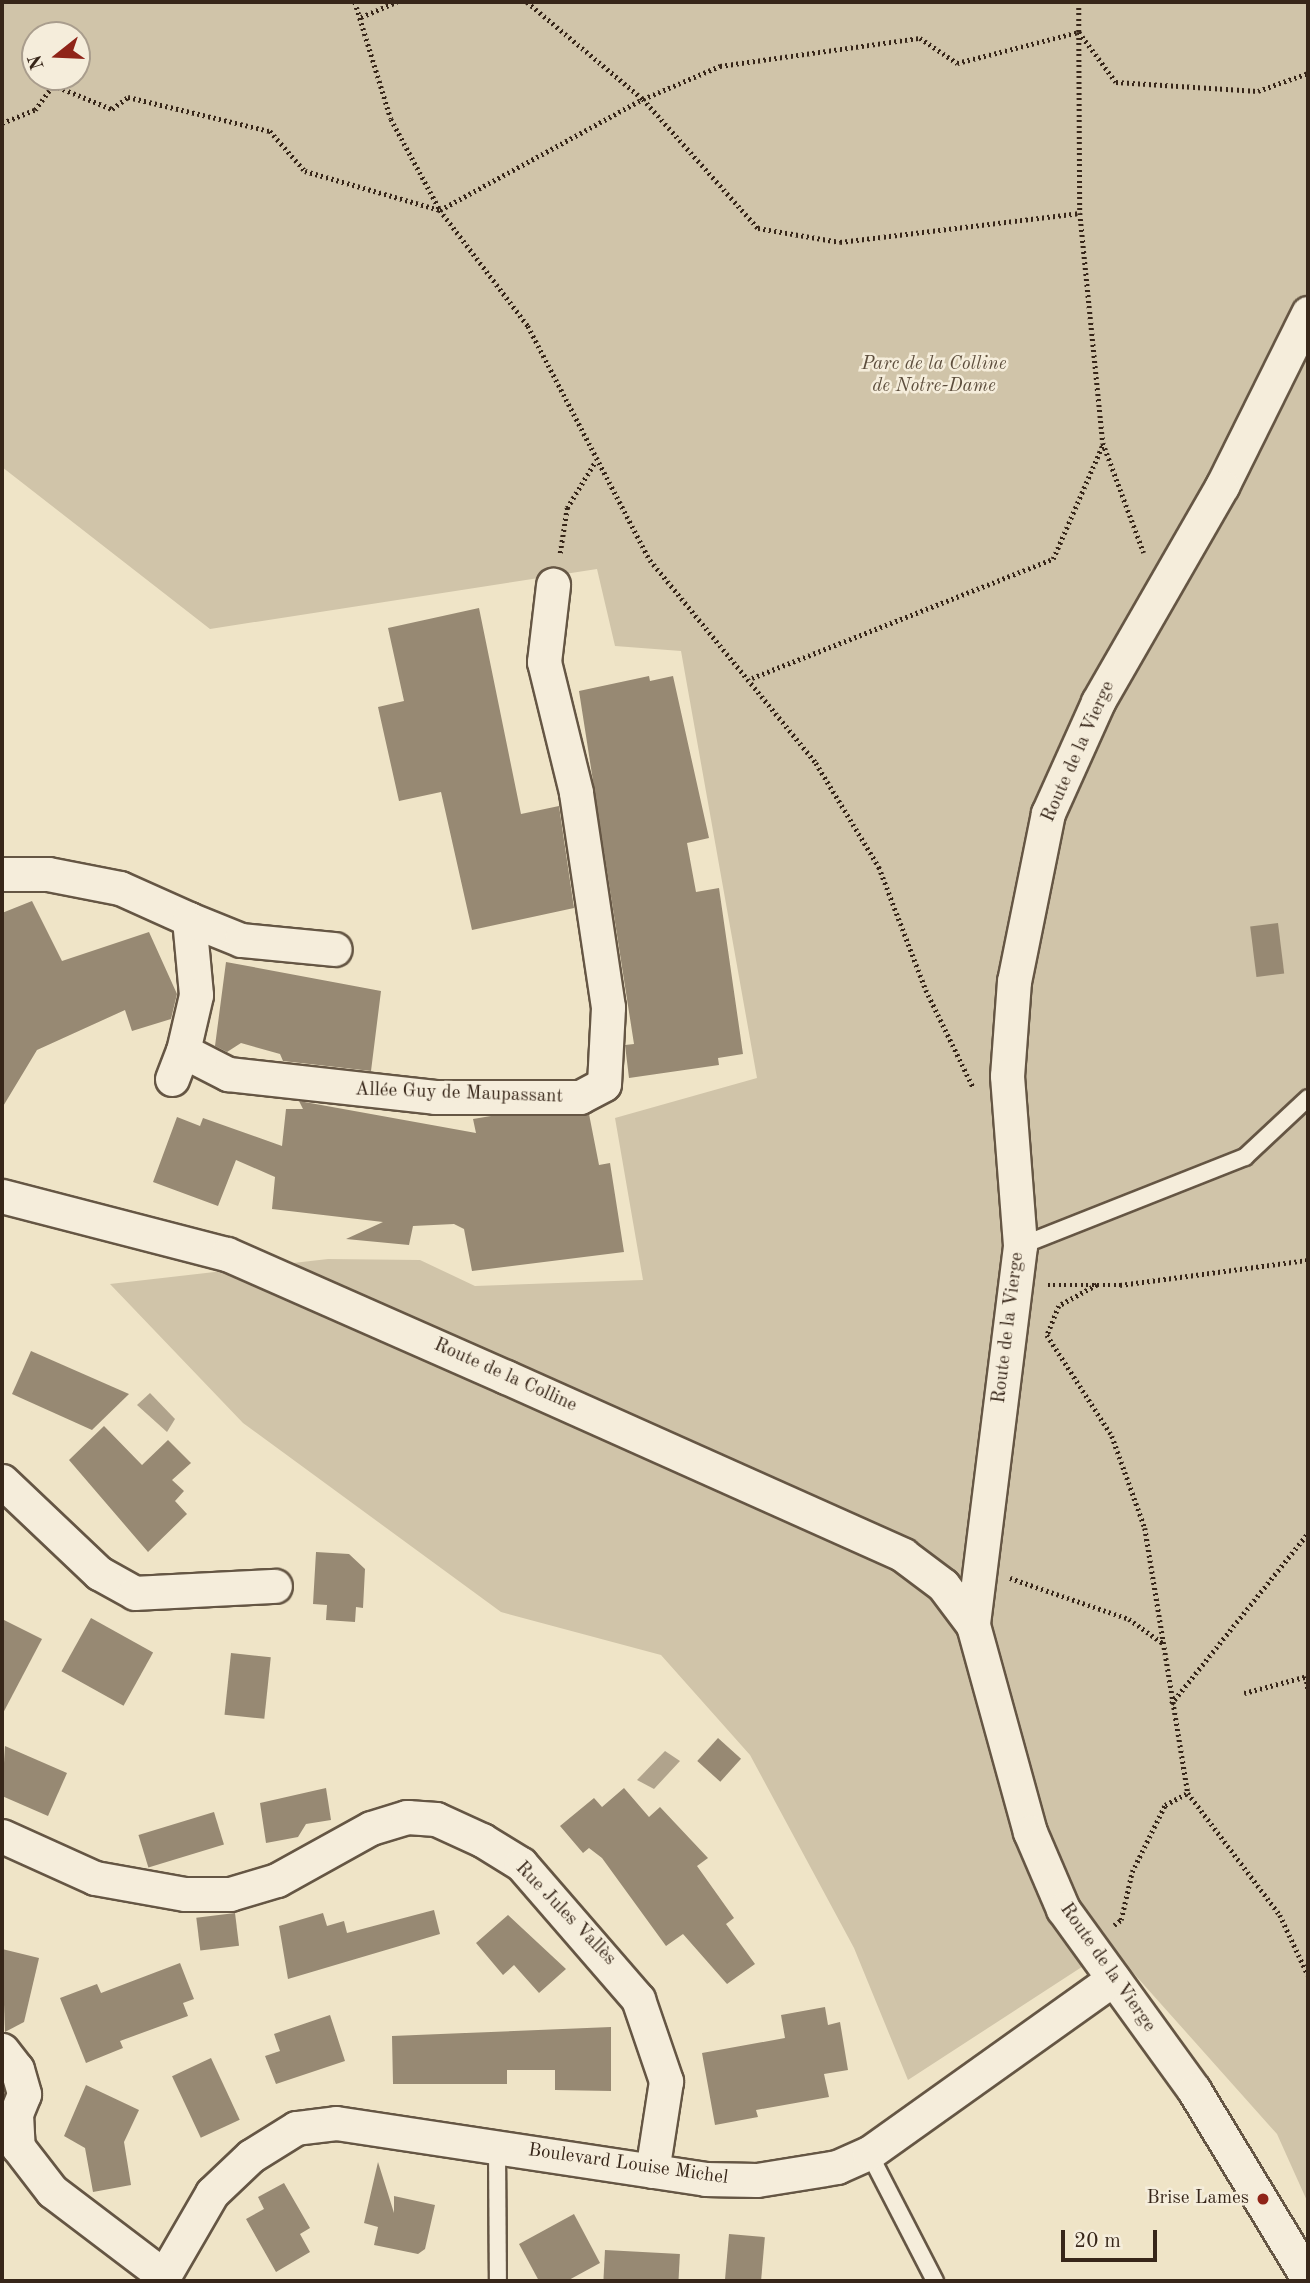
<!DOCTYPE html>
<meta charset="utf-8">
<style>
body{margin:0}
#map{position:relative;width:1310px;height:2283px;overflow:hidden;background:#efe4c7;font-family:"Old Standard TT",serif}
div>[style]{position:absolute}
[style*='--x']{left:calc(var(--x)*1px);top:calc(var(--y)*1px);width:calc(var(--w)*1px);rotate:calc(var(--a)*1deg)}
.green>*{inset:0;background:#d0c4a9}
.water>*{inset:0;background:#b0a38c}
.building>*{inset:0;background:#978973;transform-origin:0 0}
.path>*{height:4.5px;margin-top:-2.25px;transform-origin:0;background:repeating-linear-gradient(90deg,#372619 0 2px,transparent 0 5.5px)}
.roads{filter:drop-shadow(2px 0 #655644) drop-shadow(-2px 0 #655644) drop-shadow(0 2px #655644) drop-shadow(0 -2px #655644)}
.lane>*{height:16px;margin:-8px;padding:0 8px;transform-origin:8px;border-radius:8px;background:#f5eddb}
.street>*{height:33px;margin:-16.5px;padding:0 16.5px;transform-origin:16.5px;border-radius:16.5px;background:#f5eddb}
.dots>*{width:19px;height:19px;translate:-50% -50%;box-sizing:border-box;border:4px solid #f5eddb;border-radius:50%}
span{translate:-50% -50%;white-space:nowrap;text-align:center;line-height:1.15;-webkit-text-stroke:5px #f5eddb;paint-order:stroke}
.park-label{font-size:19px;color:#5d4e3d;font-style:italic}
.street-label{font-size:19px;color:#372619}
.poi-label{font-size:19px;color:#372619}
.right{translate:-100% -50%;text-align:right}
.frame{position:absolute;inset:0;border:4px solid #372619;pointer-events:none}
.north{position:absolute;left:21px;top:21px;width:70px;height:70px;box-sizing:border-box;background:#f5eddb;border:2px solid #a99d8d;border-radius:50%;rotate:252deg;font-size:19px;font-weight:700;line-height:28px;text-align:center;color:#372619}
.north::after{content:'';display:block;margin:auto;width:24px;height:32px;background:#8f2418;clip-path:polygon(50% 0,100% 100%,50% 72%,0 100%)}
.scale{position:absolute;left:1061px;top:2230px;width:96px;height:32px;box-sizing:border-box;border:4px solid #372619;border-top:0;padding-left:9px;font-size:21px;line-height:24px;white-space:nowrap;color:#372619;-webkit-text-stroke:5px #f5eddb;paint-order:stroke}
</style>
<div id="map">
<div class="green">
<i style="clip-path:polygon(evenodd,2px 2px,1308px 2px,1308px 2203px,1277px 2134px,1111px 1948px,908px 2080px,854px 1948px,750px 1755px,661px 1655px,501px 1612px,243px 1423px,110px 1284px,328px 1259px,420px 1260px,475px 1286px,643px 1280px,615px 1118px,757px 1078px,681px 651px,615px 646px,597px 569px,210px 629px,2px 467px,2px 2px,35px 35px,77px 35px,77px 77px,35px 77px,35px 35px)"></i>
</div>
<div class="water">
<i style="clip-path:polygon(150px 1393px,175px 1419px,167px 1432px,137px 1405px)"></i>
<i style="clip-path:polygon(665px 1751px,680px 1761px,654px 1789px,637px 1780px)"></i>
</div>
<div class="building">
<i style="clip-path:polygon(479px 608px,521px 814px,559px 806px,574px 908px,472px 930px,441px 792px,399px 801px,378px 707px,404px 701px,388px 628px)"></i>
<i style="clip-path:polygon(649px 676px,650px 681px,673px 676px,709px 838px,687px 843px,696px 892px,719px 888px,743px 1054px,718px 1058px,719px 1065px,629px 1078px,625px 1045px,634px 1044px,579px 691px)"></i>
<i style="clip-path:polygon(32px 901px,62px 961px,149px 932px,177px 994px,171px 1019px,132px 1031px,125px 1010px,37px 1050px,2px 1108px,2px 913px)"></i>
<i style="left:1278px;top:923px;width:51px;height:28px;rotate:83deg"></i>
<i style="clip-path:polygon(226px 962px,381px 991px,371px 1071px,283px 1061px,280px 1054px,241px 1043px,227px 1052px,215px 1046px)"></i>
<i style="clip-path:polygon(299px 1101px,476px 1133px,473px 1119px,491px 1116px,589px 1114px,599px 1165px,610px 1163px,624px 1252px,472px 1271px,464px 1229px,454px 1224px,413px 1226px,409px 1245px,346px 1239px,383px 1222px,272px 1209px,275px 1177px,236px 1160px,218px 1206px,153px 1182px,177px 1117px,200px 1126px,203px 1118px,282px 1146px,286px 1109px,303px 1109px)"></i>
<i style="clip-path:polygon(31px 1351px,129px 1394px,92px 1430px,12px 1394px)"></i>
<i style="clip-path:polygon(104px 1426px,142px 1465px,168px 1440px,191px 1463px,172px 1480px,184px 1491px,175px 1501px,187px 1514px,148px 1552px,69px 1460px)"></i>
<i style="clip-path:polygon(316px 1552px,349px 1554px,365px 1569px,363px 1608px,356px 1607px,355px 1622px,326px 1620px,327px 1605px,313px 1604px)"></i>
<i style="left:91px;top:1618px;width:71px;height:61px;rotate:29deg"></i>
<i style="clip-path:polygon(2px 1619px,42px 1639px,2px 1715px)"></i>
<i style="left:231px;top:1653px;width:40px;height:62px;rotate:6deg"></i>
<i style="left:718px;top:1738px;width:31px;height:31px;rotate:42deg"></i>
<i style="clip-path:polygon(5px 1746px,67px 1773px,48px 1816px,2px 1796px)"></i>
<i style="clip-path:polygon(326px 1788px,331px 1820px,306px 1824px,298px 1837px,266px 1843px,260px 1803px)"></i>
<i style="clip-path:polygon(624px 1788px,649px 1817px,660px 1807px,708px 1858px,697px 1866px,734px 1918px,726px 1924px,755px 1964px,727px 1984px,683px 1934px,666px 1946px,602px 1858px,589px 1848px,583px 1853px,560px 1826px,594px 1798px,602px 1807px)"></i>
<i style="left:214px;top:1812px;width:34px;height:79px;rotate:73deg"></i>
<i style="clip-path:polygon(434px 1910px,440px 1934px,288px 1979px,279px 1926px,323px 1913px,327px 1926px,344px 1921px,347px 1933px)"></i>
<i style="left:235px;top:1913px;width:33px;height:39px;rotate:83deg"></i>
<i style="clip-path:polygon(508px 1915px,566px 1969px,539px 1993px,514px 1965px,503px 1975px,476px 1943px)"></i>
<i style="clip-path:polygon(2px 1949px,39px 1958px,24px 2022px,5px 2032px)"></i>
<i style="clip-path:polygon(180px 1963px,194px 1999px,183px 2003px,188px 2016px,120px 2041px,123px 2048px,86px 2063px,60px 1998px,97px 1984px,101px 1993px)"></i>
<i style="clip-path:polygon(825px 2007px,828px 2025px,840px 2022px,848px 2070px,824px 2074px,829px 2097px,756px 2110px,758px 2117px,715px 2125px,702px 2053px,785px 2038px,781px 2015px)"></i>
<i style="clip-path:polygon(330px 2015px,345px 2061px,276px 2084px,265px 2056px,280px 2051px,274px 2034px)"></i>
<i style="clip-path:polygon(611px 2027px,611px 2091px,555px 2090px,555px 2070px,507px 2070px,507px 2084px,393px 2084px,392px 2036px)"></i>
<i style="left:211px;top:2058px;width:68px;height:43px;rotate:65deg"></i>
<i style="clip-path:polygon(86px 2085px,139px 2110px,124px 2142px,131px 2185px,93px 2192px,85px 2148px,64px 2136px)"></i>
<i style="clip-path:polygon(378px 2162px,394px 2213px,394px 2196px,435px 2205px,425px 2249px,418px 2254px,374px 2245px,378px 2227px,364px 2223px)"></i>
<i style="clip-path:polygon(284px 2183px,310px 2228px,300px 2234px,310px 2252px,276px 2272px,246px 2219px,264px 2209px,258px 2197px)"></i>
<i style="clip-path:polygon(574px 2214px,600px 2263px,567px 2281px,539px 2281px,519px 2244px)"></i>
<i style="left:729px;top:2234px;width:36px;height:47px;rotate:5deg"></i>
<i style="left:605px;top:2250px;width:75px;height:31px;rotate:3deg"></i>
</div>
<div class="path">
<i style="--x:355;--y:2;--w:122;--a:72.9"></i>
<i style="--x:391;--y:119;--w:103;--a:61.7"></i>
<i style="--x:440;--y:210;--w:146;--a:52.8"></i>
<i style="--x:528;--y:326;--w:264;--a:62.5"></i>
<i style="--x:650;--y:560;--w:262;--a:50.7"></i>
<i style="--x:816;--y:763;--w:122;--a:58.8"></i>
<i style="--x:879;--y:867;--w:132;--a:69.1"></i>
<i style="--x:926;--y:990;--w:108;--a:64.1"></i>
<i style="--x:527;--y:2;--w:151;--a:39.9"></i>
<i style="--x:643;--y:99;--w:173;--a:48.3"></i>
<i style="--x:758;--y:228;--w:83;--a:9.7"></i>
<i style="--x:840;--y:242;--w:242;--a:-6.9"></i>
<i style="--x:1079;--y:2;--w:30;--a:90"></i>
<i style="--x:1079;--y:32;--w:62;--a:53.5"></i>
<i style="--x:1116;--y:82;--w:142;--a:3.6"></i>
<i style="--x:1258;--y:91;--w:53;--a:-19.8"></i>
<i style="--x:361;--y:17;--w:39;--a:-23"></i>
<i style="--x:2;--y:123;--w:35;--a:-22"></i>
<i style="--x:35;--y:110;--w:31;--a:-54"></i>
<i style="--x:53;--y:85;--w:64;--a:22.1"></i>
<i style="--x:112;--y:109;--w:20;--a:-37"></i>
<i style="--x:128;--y:97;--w:146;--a:13.5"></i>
<i style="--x:270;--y:131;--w:53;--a:48.8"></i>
<i style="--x:305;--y:171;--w:141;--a:16.1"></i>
<i style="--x:440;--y:210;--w:231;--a:-28.7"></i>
<i style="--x:643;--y:99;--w:84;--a:-23.2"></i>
<i style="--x:720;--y:66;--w:202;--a:-8"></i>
<i style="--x:920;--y:38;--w:45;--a:34"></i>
<i style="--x:957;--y:63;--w:126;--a:-14.3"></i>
<i style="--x:1079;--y:32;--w:181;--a:89.7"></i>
<i style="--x:1080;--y:213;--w:231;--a:84.3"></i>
<i style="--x:1103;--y:443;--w:117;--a:69.6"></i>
<i style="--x:560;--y:553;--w:46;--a:-81.2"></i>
<i style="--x:567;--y:508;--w:54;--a:-58.7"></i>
<i style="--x:752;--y:678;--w:324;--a:-21.6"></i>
<i style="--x:1053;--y:559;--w:125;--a:-66.5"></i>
<i style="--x:1048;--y:1285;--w:72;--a:0"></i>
<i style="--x:1120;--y:1285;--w:190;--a:-7.6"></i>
<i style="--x:1097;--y:1285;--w:43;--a:151.1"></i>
<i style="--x:1059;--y:1306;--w:31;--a:112"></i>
<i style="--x:1047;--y:1335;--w:120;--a:57.2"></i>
<i style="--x:1112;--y:1436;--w:98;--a:70.3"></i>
<i style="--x:1145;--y:1528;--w:268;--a:80.8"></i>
<i style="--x:1188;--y:1793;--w:153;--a:53"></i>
<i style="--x:1280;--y:1915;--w:66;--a:65"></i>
<i style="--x:1010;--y:1578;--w:126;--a:19"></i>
<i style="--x:1129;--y:1619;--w:43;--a:35.5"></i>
<i style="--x:1306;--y:1676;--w:13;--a:81"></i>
<i style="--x:1244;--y:1693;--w:66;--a:-14.9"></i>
<i style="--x:1171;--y:1704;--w:219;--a:-51.3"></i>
<i style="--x:1114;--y:1925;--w:9;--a:-36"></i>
<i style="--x:1121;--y:1920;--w:49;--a:-77.1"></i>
<i style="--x:1132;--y:1872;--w:75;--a:-63.8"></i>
<i style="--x:1165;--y:1805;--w:26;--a:-28"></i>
</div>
<div class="roads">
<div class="lane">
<i style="--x:1020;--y:1246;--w:242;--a:-21.6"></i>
<i style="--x:1245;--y:1157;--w:86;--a:-43.1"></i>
<i style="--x:497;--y:2148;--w:133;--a:89.6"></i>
<i style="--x:869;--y:2153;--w:144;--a:62.7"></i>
</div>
<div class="street">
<i style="--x:1308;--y:313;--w:193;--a:116.4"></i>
<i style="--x:1222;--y:486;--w:249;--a:119.9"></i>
<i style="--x:1098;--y:702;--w:122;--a:114.2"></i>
<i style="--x:1048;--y:813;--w:171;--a:101.4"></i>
<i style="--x:1014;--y:981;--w:95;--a:94.2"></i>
<i style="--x:1007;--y:1076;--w:170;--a:85.6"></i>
<i style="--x:1020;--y:1246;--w:382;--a:97.1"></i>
<i style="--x:973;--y:1625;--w:215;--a:74.6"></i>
<i style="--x:1030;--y:1832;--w:84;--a:66.8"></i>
<i style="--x:1063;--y:1909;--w:223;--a:54.1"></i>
<i style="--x:1194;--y:2090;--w:220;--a:58.8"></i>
<i style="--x:2;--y:874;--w:46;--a:0"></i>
<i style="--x:48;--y:874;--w:73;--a:11"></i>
<i style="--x:120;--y:888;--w:76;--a:24.2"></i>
<i style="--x:189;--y:919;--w:76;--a:84.7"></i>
<i style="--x:196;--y:995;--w:57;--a:103.1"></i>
<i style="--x:183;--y:1051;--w:51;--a:27.1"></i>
<i style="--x:228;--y:1074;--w:208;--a:6.3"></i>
<i style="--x:435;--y:1097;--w:145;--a:0"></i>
<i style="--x:580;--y:1097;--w:27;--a:-28"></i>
<i style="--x:604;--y:1084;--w:77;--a:-87"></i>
<i style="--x:608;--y:1007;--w:217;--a:-98.5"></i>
<i style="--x:576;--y:792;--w:134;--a:-103.8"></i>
<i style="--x:544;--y:662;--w:78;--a:-83.3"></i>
<i style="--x:189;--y:919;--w:56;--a:22"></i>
<i style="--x:241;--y:940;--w:94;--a:5.5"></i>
<i style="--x:172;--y:1079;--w:30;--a:-69"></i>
<i style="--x:2;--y:1196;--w:232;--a:14.5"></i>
<i style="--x:227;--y:1254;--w:305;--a:23.8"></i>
<i style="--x:506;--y:1377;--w:435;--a:24.1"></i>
<i style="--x:903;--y:1555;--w:50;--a:36.9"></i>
<i style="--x:943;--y:1585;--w:50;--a:53.1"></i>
<i style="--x:2;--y:1481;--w:134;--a:43.5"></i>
<i style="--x:99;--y:1573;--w:41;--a:29.1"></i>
<i style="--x:135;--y:1593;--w:140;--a:-2.9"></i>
<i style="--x:2;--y:1836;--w:102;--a:24.3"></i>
<i style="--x:95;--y:1878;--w:91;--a:10.1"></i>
<i style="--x:185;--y:1894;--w:45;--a:0"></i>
<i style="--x:230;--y:1894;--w:49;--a:-16.6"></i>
<i style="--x:277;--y:1880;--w:107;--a:-29"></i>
<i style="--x:371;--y:1828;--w:38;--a:-17"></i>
<i style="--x:407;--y:1817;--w:29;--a:4"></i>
<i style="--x:436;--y:1819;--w:51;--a:24.5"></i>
<i style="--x:482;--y:1840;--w:46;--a:31.6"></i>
<i style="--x:521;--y:1864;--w:179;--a:49.1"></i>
<i style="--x:638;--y:1999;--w:87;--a:71.1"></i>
<i style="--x:666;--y:2081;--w:91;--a:98.8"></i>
<i style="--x:2;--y:2050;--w:24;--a:52"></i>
<i style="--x:17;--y:2069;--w:26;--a:74"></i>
<i style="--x:24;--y:2094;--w:22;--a:112"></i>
<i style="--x:16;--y:2114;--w:33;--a:87"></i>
<i style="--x:18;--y:2147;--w:56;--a:52.3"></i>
<i style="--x:52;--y:2191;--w:141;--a:37.2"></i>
<i style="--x:161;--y:2281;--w:102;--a:-59.9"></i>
<i style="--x:212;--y:2193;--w:54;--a:-43.5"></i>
<i style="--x:251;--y:2156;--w:53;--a:-31.9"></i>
<i style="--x:296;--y:2128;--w:40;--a:-7.1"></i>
<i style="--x:336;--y:2123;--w:373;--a:8.6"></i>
<i style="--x:705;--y:2179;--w:52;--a:1.1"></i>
<i style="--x:757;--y:2180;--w:81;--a:-9.2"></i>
<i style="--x:837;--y:2167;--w:35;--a:-24"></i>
<i style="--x:869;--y:2153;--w:300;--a:-35.5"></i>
</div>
</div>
<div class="dots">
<i style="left:1263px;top:2199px;background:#8f2418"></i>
</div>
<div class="park-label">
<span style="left:934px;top:376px">Parc de la Colline<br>de Notre-Dame</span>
</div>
<div class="street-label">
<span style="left:1079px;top:752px;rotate:-66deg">Route de la Vierge</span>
<span style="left:459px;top:1094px;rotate:2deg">Allée Guy de Maupassant</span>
<span style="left:1009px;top:1328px;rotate:-83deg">Route de la Vierge</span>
<span style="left:505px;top:1376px;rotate:24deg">Route de la Colline</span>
<span style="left:565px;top:1914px;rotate:46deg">Rue Jules Vallès</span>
<span style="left:1107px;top:1968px;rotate:55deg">Route de la Vierge</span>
<span style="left:628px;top:2165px;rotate:8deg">Boulevard Louise Michel</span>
</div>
<div class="poi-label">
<span class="right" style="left:1249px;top:2199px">Brise Lames</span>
</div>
<div class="frame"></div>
<div class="north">N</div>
<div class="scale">20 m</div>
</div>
